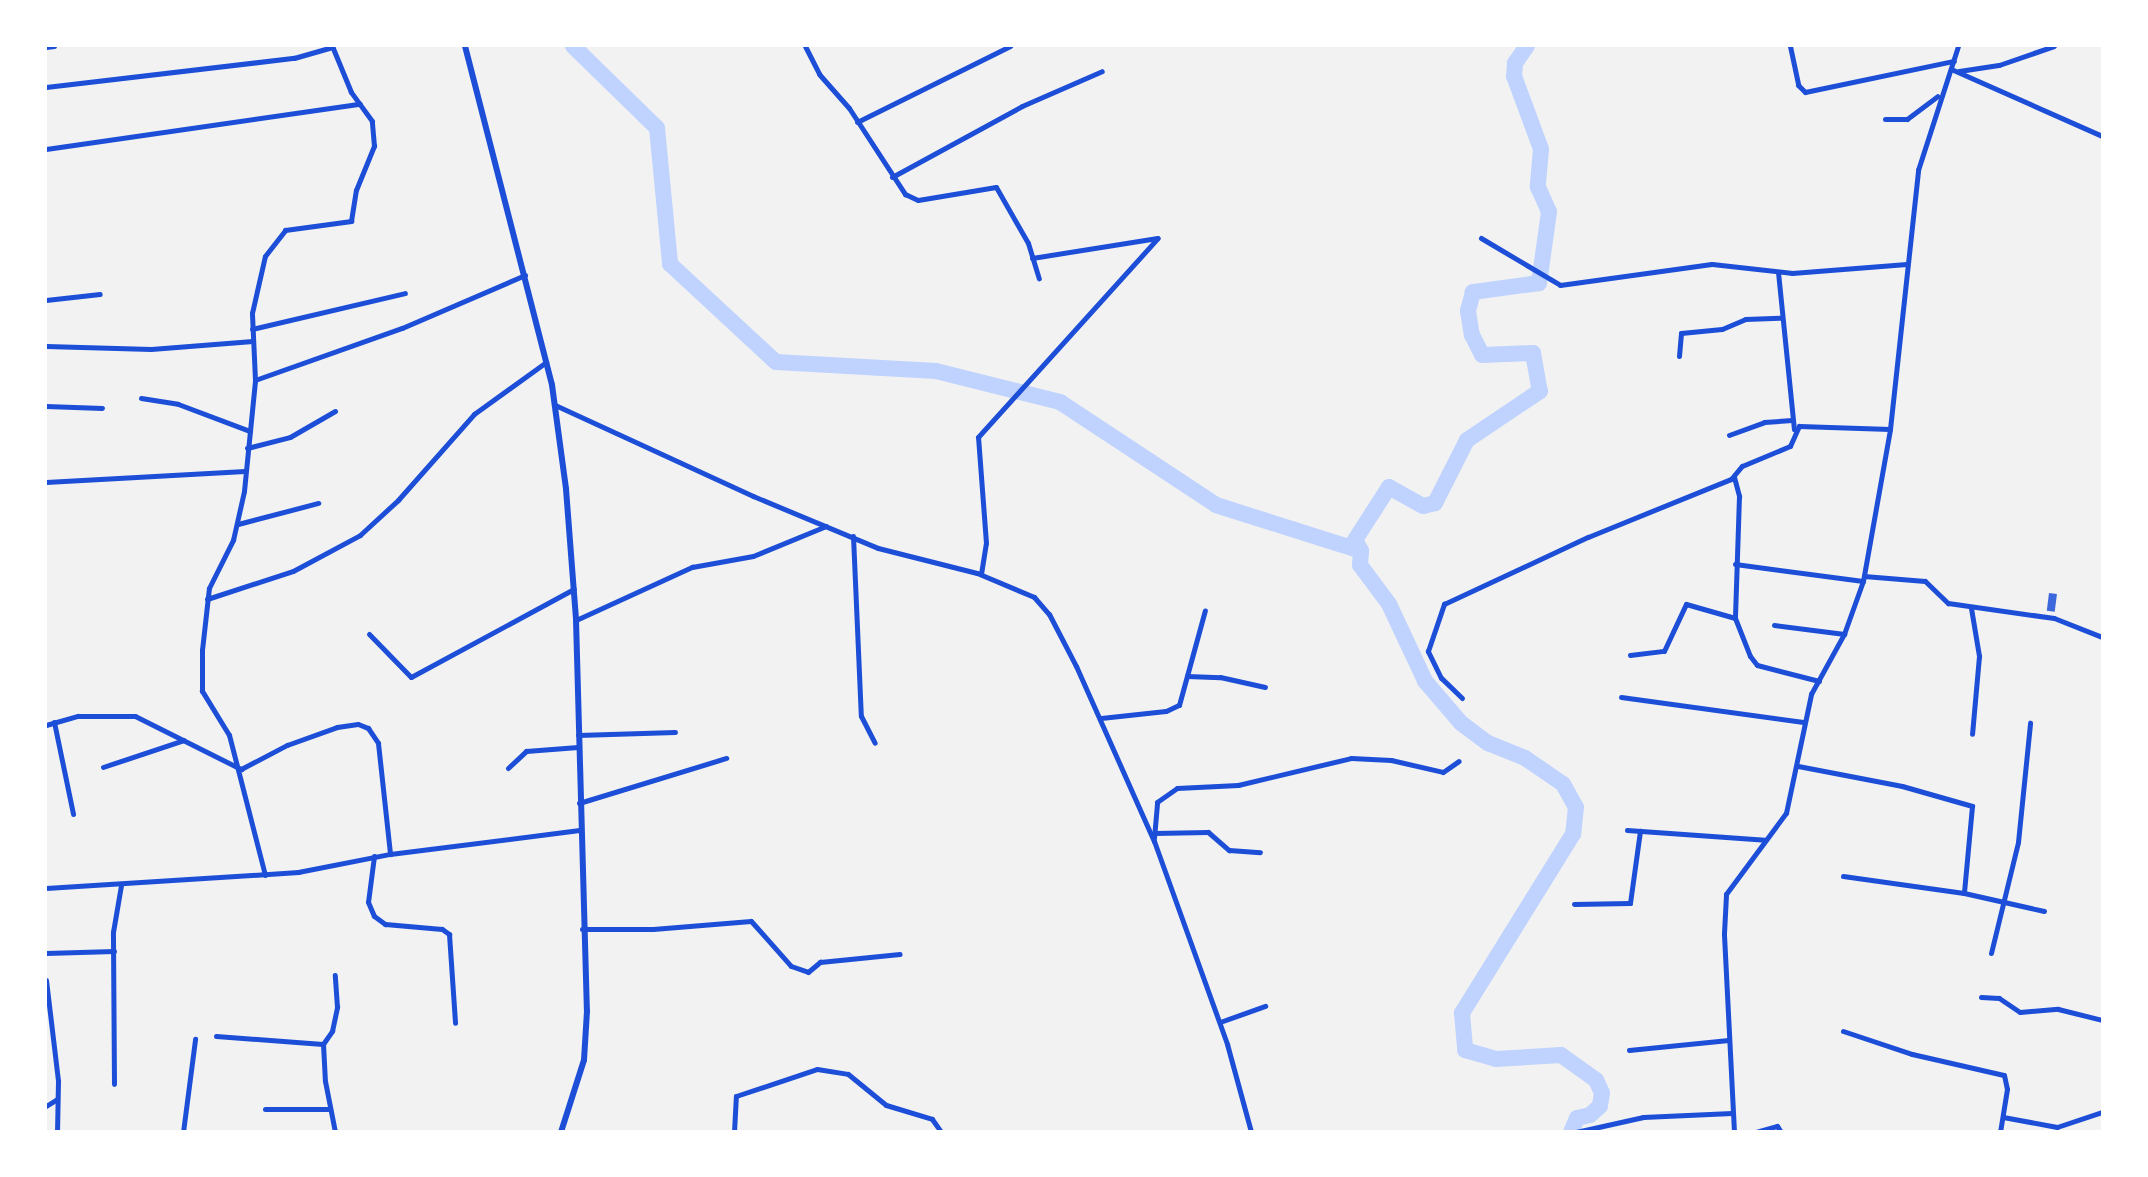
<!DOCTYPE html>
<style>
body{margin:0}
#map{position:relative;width:2148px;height:1177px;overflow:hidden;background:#f2f2f2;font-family:"Public Sans",sans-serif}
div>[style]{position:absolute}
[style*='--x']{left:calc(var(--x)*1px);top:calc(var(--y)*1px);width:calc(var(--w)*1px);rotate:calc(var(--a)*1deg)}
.river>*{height:16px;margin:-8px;padding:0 8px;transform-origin:8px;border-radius:8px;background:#bfd3fe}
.building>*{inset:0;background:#3d67dc;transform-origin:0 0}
.minor>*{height:5px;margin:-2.5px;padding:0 2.5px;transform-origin:2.5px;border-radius:2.5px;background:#1d4ed8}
.tertiary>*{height:6px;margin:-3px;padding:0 3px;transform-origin:3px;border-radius:3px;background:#1d4ed8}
span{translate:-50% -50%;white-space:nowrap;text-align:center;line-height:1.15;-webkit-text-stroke:5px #fff;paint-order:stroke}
.frame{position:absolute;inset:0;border:47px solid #fff;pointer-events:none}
</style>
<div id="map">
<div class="river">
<i style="--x:573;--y:46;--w:117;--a:44.3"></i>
<i style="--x:657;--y:128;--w:137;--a:84.5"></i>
<i style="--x:670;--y:264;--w:144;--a:42.8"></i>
<i style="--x:776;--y:362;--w:160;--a:3.2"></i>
<i style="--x:936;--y:371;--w:128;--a:14"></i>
<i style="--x:1060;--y:402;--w:187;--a:33.4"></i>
<i style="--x:1216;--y:505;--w:152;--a:17.6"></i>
<i style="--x:1527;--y:46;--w:21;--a:125"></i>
<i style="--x:1515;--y:63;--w:13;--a:94"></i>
<i style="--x:1514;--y:76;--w:78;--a:69.7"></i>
<i style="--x:1541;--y:149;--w:38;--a:95"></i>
<i style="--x:1538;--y:187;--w:27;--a:66"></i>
<i style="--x:1549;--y:212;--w:72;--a:98"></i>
<i style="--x:1539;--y:283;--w:67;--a:172.2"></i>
<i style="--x:1473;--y:292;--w:20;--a:105"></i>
<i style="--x:1468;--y:311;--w:24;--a:81"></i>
<i style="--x:1472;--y:335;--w:22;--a:63"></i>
<i style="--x:1482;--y:355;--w:51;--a:-2.2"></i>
<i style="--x:1533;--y:353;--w:39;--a:80"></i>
<i style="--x:1540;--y:391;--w:88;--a:146.1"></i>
<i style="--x:1467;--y:440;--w:71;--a:116.9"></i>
<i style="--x:1435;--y:503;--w:12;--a:166"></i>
<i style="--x:1423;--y:506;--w:39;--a:-151"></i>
<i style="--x:1389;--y:487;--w:63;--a:122.7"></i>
<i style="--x:1355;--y:540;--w:13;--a:61"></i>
<i style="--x:1361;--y:551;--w:14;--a:94"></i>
<i style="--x:1360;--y:565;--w:49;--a:53.4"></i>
<i style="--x:1389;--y:604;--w:85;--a:64.9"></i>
<i style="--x:1425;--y:681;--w:55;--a:49.4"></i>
<i style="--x:1461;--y:723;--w:34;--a:37"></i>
<i style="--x:1488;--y:743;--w:40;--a:22"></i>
<i style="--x:1525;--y:758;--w:46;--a:34.4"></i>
<i style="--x:1563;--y:784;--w:26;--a:61"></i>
<i style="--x:1576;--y:807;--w:27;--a:96"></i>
<i style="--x:1573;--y:834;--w:211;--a:121.8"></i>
<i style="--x:1462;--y:1013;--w:37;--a:85"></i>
<i style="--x:1465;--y:1050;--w:32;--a:16"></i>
<i style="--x:1496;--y:1059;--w:65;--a:-3.5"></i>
<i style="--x:1561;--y:1055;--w:43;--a:35.5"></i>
<i style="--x:1596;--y:1080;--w:14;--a:65"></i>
<i style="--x:1602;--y:1093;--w:13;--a:99"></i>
<i style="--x:1600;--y:1106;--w:13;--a:138"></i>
<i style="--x:1590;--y:1115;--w:13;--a:167"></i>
<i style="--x:1577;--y:1118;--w:15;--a:113"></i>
</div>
<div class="building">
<i style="left:2049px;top:593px;width:8px;height:18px;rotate:7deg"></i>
</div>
<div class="minor">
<i style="--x:805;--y:46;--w:31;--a:63"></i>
<i style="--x:819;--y:74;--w:45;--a:48.6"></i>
<i style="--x:849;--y:108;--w:103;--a:56.9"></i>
<i style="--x:905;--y:194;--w:14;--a:25"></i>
<i style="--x:918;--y:200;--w:79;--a:-9.5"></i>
<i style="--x:996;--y:187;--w:64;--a:60.3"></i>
<i style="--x:1028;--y:243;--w:37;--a:73"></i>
<i style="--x:1790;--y:46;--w:40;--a:78"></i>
<i style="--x:1798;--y:85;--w:10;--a:45"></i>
<i style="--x:1805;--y:92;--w:152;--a:-11.8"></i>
<i style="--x:46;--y:47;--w:8;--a:-7"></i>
<i style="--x:1951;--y:69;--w:165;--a:23.9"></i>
<i style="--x:1959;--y:71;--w:40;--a:-8.5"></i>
<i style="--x:1999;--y:65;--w:58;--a:-19.1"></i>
<i style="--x:46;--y:87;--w:250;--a:-6.7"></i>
<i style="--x:294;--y:58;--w:40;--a:-16"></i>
<i style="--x:1885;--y:119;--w:22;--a:0"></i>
<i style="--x:1907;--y:119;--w:38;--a:-37"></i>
<i style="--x:857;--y:122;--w:171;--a:-26.4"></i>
<i style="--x:46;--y:149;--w:317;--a:-8.2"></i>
<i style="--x:892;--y:177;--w:148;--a:-28.6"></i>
<i style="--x:1022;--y:106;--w:87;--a:-23.6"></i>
<i style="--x:1481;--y:238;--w:92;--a:30.7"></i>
<i style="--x:1560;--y:285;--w:153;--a:-7.9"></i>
<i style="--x:1712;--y:264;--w:81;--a:6.4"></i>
<i style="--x:1792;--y:273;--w:115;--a:-4.5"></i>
<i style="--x:1032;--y:258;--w:127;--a:-9.1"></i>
<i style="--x:1778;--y:272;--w:158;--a:84.2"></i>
<i style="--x:46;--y:300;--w:54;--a:-6.3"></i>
<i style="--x:252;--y:329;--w:157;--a:-13.2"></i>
<i style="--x:46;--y:346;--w:105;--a:1.6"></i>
<i style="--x:151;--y:349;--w:102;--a:-4.5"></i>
<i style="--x:1679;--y:356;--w:23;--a:-85"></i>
<i style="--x:1681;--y:333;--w:41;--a:-5.6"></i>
<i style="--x:1722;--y:329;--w:25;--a:-23"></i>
<i style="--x:1745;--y:319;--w:37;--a:-2"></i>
<i style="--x:255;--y:380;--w:156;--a:-19.5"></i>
<i style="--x:402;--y:328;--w:134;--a:-23.3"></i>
<i style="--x:141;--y:398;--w:37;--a:9"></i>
<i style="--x:178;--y:404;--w:77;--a:20.6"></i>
<i style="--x:555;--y:405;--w:218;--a:24.7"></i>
<i style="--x:753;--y:496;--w:135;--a:22.6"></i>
<i style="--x:878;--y:548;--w:102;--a:14.2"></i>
<i style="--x:977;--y:573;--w:62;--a:22.8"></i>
<i style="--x:1034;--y:597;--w:23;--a:49"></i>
<i style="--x:1049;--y:614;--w:59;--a:62.6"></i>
<i style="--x:1076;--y:666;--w:192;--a:66"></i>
<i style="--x:1154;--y:841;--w:216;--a:70.2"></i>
<i style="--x:1227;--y:1044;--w:91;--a:74.7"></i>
<i style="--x:46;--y:406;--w:56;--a:2"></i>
<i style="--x:1729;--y:435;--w:37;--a:-20"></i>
<i style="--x:1764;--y:422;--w:28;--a:-4"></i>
<i style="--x:247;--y:448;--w:44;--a:-14.3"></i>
<i style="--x:290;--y:437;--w:52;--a:-30"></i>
<i style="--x:1734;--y:477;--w:20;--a:75"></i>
<i style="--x:1739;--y:496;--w:122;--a:91.9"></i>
<i style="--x:1735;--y:618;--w:41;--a:68.5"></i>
<i style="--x:1750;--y:656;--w:11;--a:52"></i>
<i style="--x:1757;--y:665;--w:64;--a:14.5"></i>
<i style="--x:46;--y:482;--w:199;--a:-3.2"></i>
<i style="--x:238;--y:524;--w:83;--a:-14.7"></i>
<i style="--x:853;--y:536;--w:180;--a:87.5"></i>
<i style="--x:861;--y:716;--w:30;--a:63"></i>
<i style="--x:1735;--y:564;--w:129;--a:7.6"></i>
<i style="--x:981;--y:574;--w:31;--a:-81"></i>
<i style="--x:986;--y:543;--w:106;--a:-94.3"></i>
<i style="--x:978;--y:437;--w:268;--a:-47.9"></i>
<i style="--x:1864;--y:576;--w:61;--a:4.7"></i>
<i style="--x:1925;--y:581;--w:32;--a:44"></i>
<i style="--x:1948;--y:603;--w:107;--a:8.1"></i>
<i style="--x:2054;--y:618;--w:52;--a:21.6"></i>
<i style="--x:207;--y:599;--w:90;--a:-18"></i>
<i style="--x:293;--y:571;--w:76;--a:-28.2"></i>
<i style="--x:360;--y:535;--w:52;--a:-42.6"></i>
<i style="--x:398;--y:500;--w:115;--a:-48.5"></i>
<i style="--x:474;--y:414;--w:89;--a:-35.8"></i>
<i style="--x:1971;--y:608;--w:49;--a:80.5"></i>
<i style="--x:1979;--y:656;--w:78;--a:95.1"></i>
<i style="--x:576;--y:620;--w:128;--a:-24.6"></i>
<i style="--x:692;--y:567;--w:62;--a:-10.2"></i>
<i style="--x:753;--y:556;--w:79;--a:-22.3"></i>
<i style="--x:1774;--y:625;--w:71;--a:7.3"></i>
<i style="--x:369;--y:634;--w:60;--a:45.7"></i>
<i style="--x:411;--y:677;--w:185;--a:-28.4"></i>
<i style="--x:1630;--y:655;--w:34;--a:-7"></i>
<i style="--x:1664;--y:651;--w:52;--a:-64.9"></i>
<i style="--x:1686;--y:604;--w:51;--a:15.9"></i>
<i style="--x:1187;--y:676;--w:33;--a:2"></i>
<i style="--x:1220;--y:677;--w:46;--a:12.5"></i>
<i style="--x:1621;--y:697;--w:184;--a:7.8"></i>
<i style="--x:1462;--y:698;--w:29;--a:-136"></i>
<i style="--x:1441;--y:678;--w:30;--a:-116"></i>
<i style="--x:1428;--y:651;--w:50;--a:-71.2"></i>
<i style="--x:1444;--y:604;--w:159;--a:-25"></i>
<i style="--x:1588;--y:537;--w:154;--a:-22.1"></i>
<i style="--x:1731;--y:479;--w:17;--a:-50"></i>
<i style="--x:1742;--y:466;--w:52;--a:-22.6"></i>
<i style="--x:1790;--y:446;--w:22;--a:-66"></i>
<i style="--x:1799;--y:426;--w:91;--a:1.9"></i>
<i style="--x:1101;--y:718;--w:65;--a:-6.1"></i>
<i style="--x:1166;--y:711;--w:14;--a:-25"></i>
<i style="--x:1179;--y:705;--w:98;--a:-74.7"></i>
<i style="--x:54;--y:722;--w:94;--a:78.3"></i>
<i style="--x:46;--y:725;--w:33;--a:-16"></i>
<i style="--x:78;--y:716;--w:57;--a:0"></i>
<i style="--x:135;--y:716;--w:119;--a:26.6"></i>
<i style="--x:241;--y:769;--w:52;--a:-27.6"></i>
<i style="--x:287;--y:745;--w:53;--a:-19.8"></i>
<i style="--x:337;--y:727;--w:21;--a:-8"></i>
<i style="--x:358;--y:724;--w:11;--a:22"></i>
<i style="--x:368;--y:728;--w:18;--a:56"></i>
<i style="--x:378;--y:743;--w:112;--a:83.8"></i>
<i style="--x:578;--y:735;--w:97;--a:-1.8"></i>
<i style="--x:1798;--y:766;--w:106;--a:10.9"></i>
<i style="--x:1902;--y:786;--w:73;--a:15.9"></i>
<i style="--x:1972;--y:806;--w:87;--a:95.3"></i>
<i style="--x:103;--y:767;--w:85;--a:-18.4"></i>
<i style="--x:508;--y:768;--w:25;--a:-43"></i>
<i style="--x:526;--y:751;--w:52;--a:-4.4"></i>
<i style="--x:579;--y:803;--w:154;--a:-17"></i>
<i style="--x:1627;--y:830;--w:138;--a:4.1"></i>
<i style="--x:1154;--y:833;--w:54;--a:-1.1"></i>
<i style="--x:1208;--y:832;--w:28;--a:41"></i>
<i style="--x:1229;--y:850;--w:31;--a:4"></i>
<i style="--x:1154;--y:838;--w:36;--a:-85"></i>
<i style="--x:1157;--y:802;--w:24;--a:-35"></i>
<i style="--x:1177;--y:788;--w:61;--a:-2.8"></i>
<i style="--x:1238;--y:785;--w:116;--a:-13.4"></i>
<i style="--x:1351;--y:758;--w:40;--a:2.9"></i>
<i style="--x:1391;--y:760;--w:53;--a:13"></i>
<i style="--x:1443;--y:772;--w:19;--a:-35"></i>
<i style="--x:374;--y:856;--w:46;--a:97.4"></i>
<i style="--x:368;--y:902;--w:15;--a:67"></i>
<i style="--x:374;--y:916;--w:14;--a:36"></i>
<i style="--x:385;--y:924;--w:57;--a:5"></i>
<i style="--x:442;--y:929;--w:9;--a:36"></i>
<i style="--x:449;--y:934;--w:89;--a:86.1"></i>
<i style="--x:265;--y:875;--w:145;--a:-104.4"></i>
<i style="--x:229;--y:735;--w:52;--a:-121.5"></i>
<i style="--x:202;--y:691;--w:41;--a:-90"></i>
<i style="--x:202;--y:650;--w:62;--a:-83.6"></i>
<i style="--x:209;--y:588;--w:54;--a:-63.4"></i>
<i style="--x:233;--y:540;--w:50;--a:-77.3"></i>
<i style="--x:244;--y:491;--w:112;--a:-84.3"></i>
<i style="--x:255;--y:380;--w:67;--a:-92.6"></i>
<i style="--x:252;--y:313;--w:58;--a:-77.2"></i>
<i style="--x:265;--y:256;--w:33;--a:-52"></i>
<i style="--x:285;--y:230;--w:67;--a:-7.8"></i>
<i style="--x:351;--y:221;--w:31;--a:-81"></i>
<i style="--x:356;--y:190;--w:48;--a:-67.8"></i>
<i style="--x:374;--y:146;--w:25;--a:-95"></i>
<i style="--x:372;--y:121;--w:36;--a:-126"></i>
<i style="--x:351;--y:92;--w:50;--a:-112.4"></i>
<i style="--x:1843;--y:876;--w:122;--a:8"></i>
<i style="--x:1964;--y:893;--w:82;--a:12.7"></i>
<i style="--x:46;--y:888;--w:253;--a:-3.6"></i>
<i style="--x:298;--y:872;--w:94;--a:-11.1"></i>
<i style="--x:390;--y:854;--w:191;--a:-7.2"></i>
<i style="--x:1574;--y:904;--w:56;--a:-1"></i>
<i style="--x:1630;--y:903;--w:73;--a:-82.1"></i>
<i style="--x:582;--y:929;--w:71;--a:0"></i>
<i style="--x:653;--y:929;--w:98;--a:-4.7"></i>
<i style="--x:751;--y:921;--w:60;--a:48.4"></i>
<i style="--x:791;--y:966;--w:18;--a:19"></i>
<i style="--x:808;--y:972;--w:16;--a:-40"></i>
<i style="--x:820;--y:962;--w:80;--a:-5.7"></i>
<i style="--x:46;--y:953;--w:68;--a:-1.7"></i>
<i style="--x:1991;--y:953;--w:114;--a:-76.3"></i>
<i style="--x:2018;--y:842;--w:120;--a:-84.2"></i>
<i style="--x:46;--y:980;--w:102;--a:83.2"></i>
<i style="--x:58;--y:1081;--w:51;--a:91.1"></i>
<i style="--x:1981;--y:997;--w:18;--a:3"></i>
<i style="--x:1999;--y:998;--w:25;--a:34"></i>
<i style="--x:2020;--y:1012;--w:38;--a:-5"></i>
<i style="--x:2058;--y:1009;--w:45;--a:14"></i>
<i style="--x:1220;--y:1022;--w:48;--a:-19.6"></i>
<i style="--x:1843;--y:1031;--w:73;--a:18.4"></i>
<i style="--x:1912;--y:1054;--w:94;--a:12.9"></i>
<i style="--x:2004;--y:1075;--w:14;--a:78"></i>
<i style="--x:2007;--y:1089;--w:44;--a:99.2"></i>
<i style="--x:216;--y:1036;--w:107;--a:4.3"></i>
<i style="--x:323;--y:1044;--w:16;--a:-55"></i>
<i style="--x:332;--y:1031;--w:25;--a:-78"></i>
<i style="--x:337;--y:1007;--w:32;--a:-94"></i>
<i style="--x:323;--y:1044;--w:37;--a:87"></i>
<i style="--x:325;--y:1081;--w:52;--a:78.9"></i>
<i style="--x:1629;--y:1050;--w:100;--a:-5.7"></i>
<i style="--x:114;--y:1084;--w:152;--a:-90.4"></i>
<i style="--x:113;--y:932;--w:48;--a:-80.3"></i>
<i style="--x:46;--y:1106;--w:13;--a:-32"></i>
<i style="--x:265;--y:1109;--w:65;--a:0"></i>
<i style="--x:2003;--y:1117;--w:55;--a:10.5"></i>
<i style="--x:2057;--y:1127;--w:47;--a:-18.4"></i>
<i style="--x:183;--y:1132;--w:94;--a:-82.6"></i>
<i style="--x:734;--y:1132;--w:36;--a:-87"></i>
<i style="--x:736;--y:1096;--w:85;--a:-18.4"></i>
<i style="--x:817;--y:1069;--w:31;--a:9"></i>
<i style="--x:848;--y:1074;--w:49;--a:39.2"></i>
<i style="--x:886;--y:1105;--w:48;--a:16.9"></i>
<i style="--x:932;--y:1119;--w:16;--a:55"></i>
<i style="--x:1576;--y:1132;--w:69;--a:-12.6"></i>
<i style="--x:1643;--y:1117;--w:89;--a:-2.6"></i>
<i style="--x:1734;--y:1132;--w:199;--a:-92.9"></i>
<i style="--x:1724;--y:933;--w:39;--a:-87"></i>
<i style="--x:1726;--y:894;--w:101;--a:-53.5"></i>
<i style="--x:1786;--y:813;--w:122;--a:-78.1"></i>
<i style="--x:1811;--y:694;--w:68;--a:-61.2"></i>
<i style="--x:1844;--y:634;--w:56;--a:-70.3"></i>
<i style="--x:1863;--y:581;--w:154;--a:-79.9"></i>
<i style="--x:1890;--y:429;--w:261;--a:-83.8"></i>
<i style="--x:1918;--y:170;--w:130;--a:-72.1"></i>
<i style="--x:1756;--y:1132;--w:22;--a:-16"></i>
<i style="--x:1777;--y:1126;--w:7;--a:56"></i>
</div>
<div class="tertiary">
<i style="--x:465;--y:46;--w:350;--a:75.6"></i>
<i style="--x:552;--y:385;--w:105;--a:82.3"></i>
<i style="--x:566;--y:489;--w:131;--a:85.6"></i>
<i style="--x:576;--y:620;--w:391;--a:88.4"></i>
<i style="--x:587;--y:1011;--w:49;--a:93.5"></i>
<i style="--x:584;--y:1060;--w:76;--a:107.7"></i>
</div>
<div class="frame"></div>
</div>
